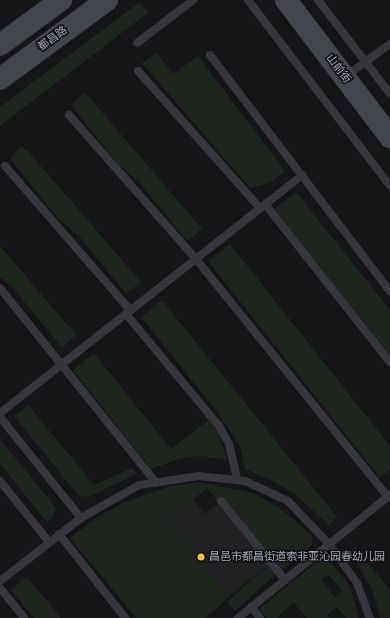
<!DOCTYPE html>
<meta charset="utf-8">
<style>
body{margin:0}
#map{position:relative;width:390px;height:618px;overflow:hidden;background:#151517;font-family:"Nunito Sans","Noto Sans SC",sans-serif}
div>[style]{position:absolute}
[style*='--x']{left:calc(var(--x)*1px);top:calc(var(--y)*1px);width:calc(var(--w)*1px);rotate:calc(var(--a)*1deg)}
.built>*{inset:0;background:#212124}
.green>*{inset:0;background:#1d251e;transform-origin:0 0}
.lane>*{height:8px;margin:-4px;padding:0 4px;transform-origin:4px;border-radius:4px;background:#36363c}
.secondary>*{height:22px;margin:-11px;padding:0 11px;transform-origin:11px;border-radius:11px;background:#43454c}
.dots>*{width:11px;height:11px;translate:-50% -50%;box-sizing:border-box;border:2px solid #101012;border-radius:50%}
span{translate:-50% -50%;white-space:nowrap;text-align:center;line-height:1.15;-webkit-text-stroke:3px #101012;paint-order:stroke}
.street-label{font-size:11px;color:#a6aab8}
.poi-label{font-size:11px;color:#a6aab8}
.left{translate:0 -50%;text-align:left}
</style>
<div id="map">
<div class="built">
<i style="clip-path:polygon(193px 499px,205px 514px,218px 504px,268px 565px,203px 618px,134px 548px)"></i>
</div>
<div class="green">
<i style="clip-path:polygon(139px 3px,149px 12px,0 126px,0 107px)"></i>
<i style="clip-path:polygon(156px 53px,173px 74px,198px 56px,285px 171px,269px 183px,250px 188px,142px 63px)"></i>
<i style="clip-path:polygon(83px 94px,89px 97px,202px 229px,187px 241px,140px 183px,118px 164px,73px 108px,72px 104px)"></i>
<i style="clip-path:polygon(21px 147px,27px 150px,141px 282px,126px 294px,79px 236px,57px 217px,12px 161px,11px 157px)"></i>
<i style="clip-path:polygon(296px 192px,390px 310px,390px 355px,274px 209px)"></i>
<i style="clip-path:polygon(230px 244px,390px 446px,390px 470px,380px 478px,208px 261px)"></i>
<i style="clip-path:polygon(0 246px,76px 335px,62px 348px,14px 289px,0 277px)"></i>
<i style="clip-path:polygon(162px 300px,337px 517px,329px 525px,296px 495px,273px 481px,245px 469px,240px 446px,217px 412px,141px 317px)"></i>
<i style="clip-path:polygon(94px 353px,171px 449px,209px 420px,218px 433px,227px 460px,201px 456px,181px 458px,151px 469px,73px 370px)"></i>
<i style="clip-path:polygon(28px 405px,94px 485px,132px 468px,137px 474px,88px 497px,79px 496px,14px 416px)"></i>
<i style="clip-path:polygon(0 439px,56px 508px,53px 517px,47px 522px,0 464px)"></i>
<i style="clip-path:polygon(199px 482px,253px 493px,281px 509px,312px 535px,312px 545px,282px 570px,222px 498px,218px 501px,207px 488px,168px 520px,228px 591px,219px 598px,223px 603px,206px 616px,208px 618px,136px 618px,70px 538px,96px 518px,125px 502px,171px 486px)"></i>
<i style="clip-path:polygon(355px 547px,390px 590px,390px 618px,380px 618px,372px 589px,350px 551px)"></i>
<i style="clip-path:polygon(evenodd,325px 555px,350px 586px,359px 618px,346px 618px,337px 607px,327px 615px,329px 618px,307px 618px,294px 603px,278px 616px,279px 618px,267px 618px,259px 609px,325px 555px,328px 574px,342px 591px,335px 597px,321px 580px,328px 574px)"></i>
<i style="left:268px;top:565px;width:12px;height:55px;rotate:48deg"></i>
<i style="clip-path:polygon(27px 577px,61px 618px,34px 618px,11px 590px)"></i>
</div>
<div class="lane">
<i style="--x:248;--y:0;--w:234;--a:52.6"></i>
<i style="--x:318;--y:0;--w:118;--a:52.5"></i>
<i style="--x:137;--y:43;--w:71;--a:-37.5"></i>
<i style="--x:210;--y:55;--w:297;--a:52.7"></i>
<i style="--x:138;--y:71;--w:183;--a:48.3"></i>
<i style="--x:346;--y:76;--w:54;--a:-36"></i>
<i style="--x:69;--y:115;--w:192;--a:48.6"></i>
<i style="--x:196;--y:259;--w:306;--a:51.1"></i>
<i style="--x:5;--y:166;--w:191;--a:49"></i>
<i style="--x:265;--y:204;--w:201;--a:51.7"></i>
<i style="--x:0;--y:288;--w:250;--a:51.3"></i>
<i style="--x:126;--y:314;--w:146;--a:50.3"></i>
<i style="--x:219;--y:426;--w:21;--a:61"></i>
<i style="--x:229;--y:444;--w:37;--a:77"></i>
<i style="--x:0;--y:413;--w:385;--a:-38.2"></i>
<i style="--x:0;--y:417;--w:129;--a:51.3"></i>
<i style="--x:0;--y:481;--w:78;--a:51.2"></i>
<i style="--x:221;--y:501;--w:102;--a:51"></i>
<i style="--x:59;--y:534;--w:107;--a:51.8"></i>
<i style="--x:0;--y:581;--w:103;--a:-37.9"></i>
<i style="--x:81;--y:518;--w:67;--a:-29.6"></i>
<i style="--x:139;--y:485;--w:61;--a:-8.5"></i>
<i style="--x:199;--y:476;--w:46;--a:6.2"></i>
<i style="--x:245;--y:481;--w:47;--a:24.9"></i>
<i style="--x:288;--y:501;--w:59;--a:46.4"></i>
<i style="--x:329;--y:544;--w:48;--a:54.3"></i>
<i style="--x:357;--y:583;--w:37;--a:70"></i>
<i style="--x:0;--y:588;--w:38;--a:51"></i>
<i style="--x:251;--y:607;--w:14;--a:51"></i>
<i style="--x:238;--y:618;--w:196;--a:-39"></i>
</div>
<div class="secondary">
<i style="--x:286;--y:0;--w:172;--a:52.8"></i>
<i style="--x:0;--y:45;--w:76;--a:-36.4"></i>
<i style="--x:0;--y:79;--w:133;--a:-36.4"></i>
</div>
<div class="dots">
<i style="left:201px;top:557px;background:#fbc128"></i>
</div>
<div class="street-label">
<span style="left:53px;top:39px;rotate:-36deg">都昌路</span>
<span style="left:338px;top:69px;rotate:53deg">山前街</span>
</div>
<div class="poi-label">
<span class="left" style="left:209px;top:557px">昌邑市都昌街道索非亚沁园春幼儿园</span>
</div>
</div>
